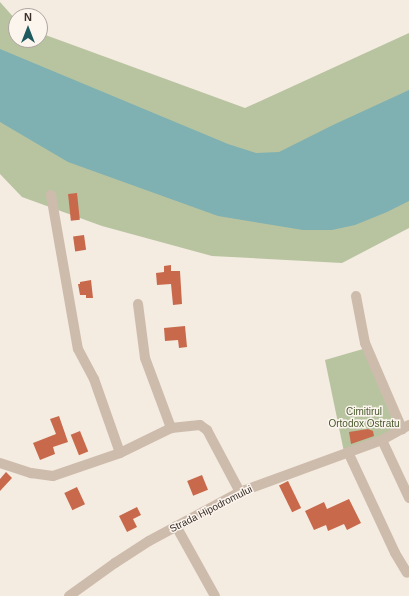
<!DOCTYPE html>
<style>
body{margin:0}
#map{position:relative;width:409px;height:596px;overflow:hidden;background:#f4ebe1;font-family:Arial,sans-serif}
div>[style]{position:absolute}
[style*='--x']{left:calc(var(--x)*1px);top:calc(var(--y)*1px);width:calc(var(--w)*1px);rotate:calc(var(--a)*1deg)}
.green>*{inset:0;background:#b8c4a0}
.water>*{inset:0;background:#7fb0b2}
.building>*{inset:0;background:#c8694b;transform-origin:0 0}
.minor>*{height:10px;margin:-5px;padding:0 5px;transform-origin:5px;border-radius:5px;background:#cdbbac}
span{translate:-50% -50%;white-space:nowrap;text-align:center;line-height:1.15;-webkit-text-stroke:3px #fbf5ee;paint-order:stroke}
.park-label{font-size:10px;color:#4a5a2e}
.street-label{font-size:10px;color:#3b302b}
.north{position:absolute;left:8px;top:8px;width:40px;height:40px;box-sizing:border-box;background:#fbf5ee;border:1px solid #aea6a0;border-radius:50%;rotate:0deg;font-size:11px;font-weight:700;line-height:16px;text-align:center;color:#3b302b}
.north::after{content:'';display:block;margin:auto;width:14px;height:18px;background:#1f5a5e;clip-path:polygon(50% 0,100% 100%,50% 72%,0 100%)}
</style>
<div id="map">
<div class="green">
<i style="clip-path:polygon(0 2px,16px 20px,16px 40px,40px 40px,40px 33px,245px 108px,409px 33px,409px 228px,342px 263px,212px 256px,102px 226px,22px 197px,0 174px)"></i>
<i style="clip-path:polygon(363px 349px,396px 427px,378px 439px,344px 452px,325px 360px)"></i>
</div>
<div class="water">
<i style="clip-path:polygon(0 49px,228px 144px,256px 153px,279px 152px,333px 125px,409px 90px,409px 201px,387px 212px,355px 225px,332px 230px,303px 230px,218px 216px,68px 162px,0 122px)"></i>
</div>
<div class="building">
<i style="left:77px;top:193px;width:27px;height:9px;rotate:84deg"></i>
<i style="left:84px;top:235px;width:15px;height:11px;rotate:82deg"></i>
<i style="clip-path:polygon(171px 265px,171px 271px,180px 271px,182px 304px,173px 305px,171px 284px,157px 285px,156px 273px,164px 272px,164px 266px)"></i>
<i style="clip-path:polygon(91px 280px,93px 298px,86px 298px,86px 295px,80px 295px,78px 284px,80px 284px,80px 282px)"></i>
<i style="clip-path:polygon(185px 326px,187px 347px,179px 348px,178px 340px,165px 341px,164px 328px)"></i>
<i style="clip-path:polygon(59px 416px,68px 442px,53px 447px,55px 454px,40px 460px,33px 443px,56px 434px,50px 419px)"></i>
<i style="clip-path:polygon(368px 429px,373px 431px,374px 436px,351px 444px,349px 432px)"></i>
<i style="left:80px;top:431px;width:22px;height:10px;rotate:68deg"></i>
<i style="clip-path:polygon(6px 472px,12px 478px,0 491px,0 479px)"></i>
<i style="left:202px;top:475px;width:16px;height:16px;rotate:68deg"></i>
<i style="left:288px;top:481px;width:30px;height:10px;rotate:64deg"></i>
<i style="left:77px;top:487px;width:19px;height:14px;rotate:65deg"></i>
<i style="clip-path:polygon(349px 499px,361px 523px,347px 530px,344px 524px,328px 531px,326px 525px,314px 530px,305px 511px,324px 502px,327px 509px)"></i>
<i style="clip-path:polygon(137px 507px,141px 515px,133px 519px,137px 527px,127px 532px,119px 516px)"></i>
</div>
<div class="minor">
<i style="--x:51;--y:195;--w:156;--a:80.1"></i>
<i style="--x:78;--y:349;--w:34;--a:62"></i>
<i style="--x:94;--y:379;--w:78;--a:70.6"></i>
<i style="--x:356;--y:296;--w:48;--a:79.2"></i>
<i style="--x:365;--y:343;--w:94;--a:66.7"></i>
<i style="--x:138;--y:304;--w:54;--a:82.6"></i>
<i style="--x:145;--y:358;--w:75;--a:69.6"></i>
<i style="--x:382;--y:440;--w:64;--a:65"></i>
<i style="--x:348;--y:452;--w:111;--a:65"></i>
<i style="--x:395;--y:553;--w:23;--a:59"></i>
<i style="--x:0;--y:463;--w:33;--a:18"></i>
<i style="--x:31;--y:473;--w:22;--a:8"></i>
<i style="--x:53;--y:476;--w:71;--a:-18.9"></i>
<i style="--x:120;--y:453;--w:57;--a:-26.1"></i>
<i style="--x:171;--y:428;--w:29;--a:-6"></i>
<i style="--x:200;--y:425;--w:9;--a:36"></i>
<i style="--x:207;--y:430;--w:70;--a:62"></i>
<i style="--x:176;--y:526;--w:80;--a:60.9"></i>
<i style="--x:69;--y:596;--w:57;--a:-35.7"></i>
<i style="--x:115;--y:563;--w:40;--a:-32.9"></i>
<i style="--x:149;--y:541;--w:103;--a:-28.3"></i>
<i style="--x:240;--y:492;--w:151;--a:-20.1"></i>
<i style="--x:382;--y:440;--w:31;--a:-29"></i>
</div>
<div class="park-label">
<span style="left:364px;top:417px">Cimitirul<br>Ortodox Ostratu</span>
</div>
<div class="street-label">
<span style="left:211px;top:509px;rotate:-27deg">Strada Hipodromului</span>
</div>
<div class="north">N</div>
</div>
